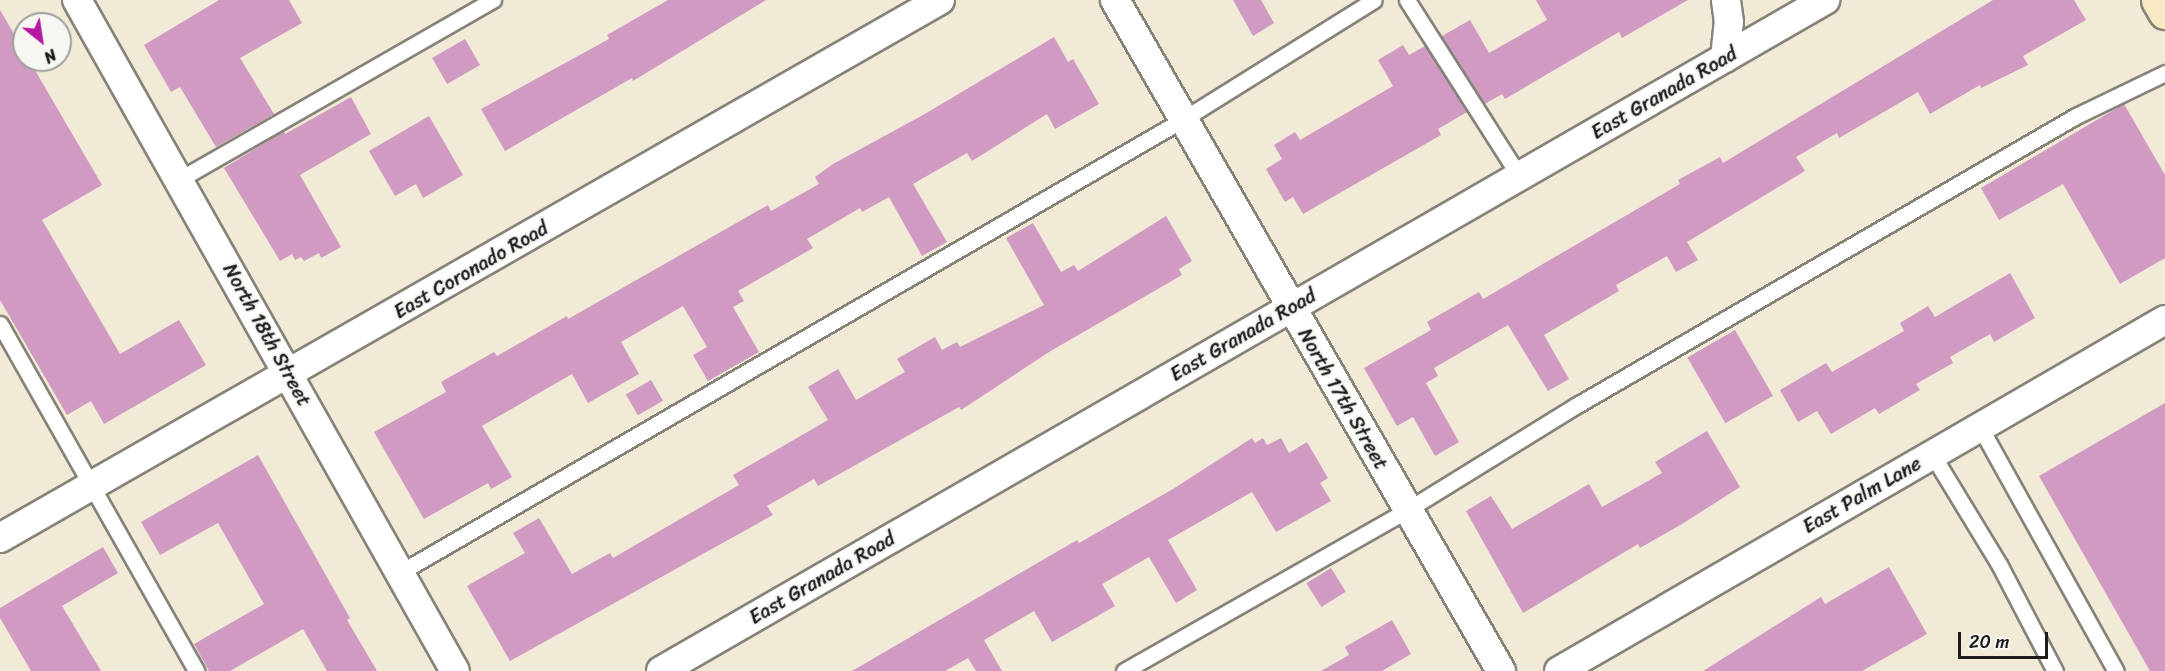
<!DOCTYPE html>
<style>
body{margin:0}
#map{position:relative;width:2165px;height:671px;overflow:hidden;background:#f1ead6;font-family:Sriracha,sans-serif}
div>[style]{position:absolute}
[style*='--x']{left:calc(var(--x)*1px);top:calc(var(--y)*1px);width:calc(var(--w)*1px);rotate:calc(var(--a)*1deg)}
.building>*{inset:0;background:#d09ac3;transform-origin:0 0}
.roads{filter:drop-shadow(2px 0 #868379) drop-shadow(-2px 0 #868379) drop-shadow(0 2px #868379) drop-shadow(0 -2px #868379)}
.service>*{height:15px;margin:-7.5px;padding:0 7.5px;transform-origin:7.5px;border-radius:7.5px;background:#fff}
.minor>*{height:28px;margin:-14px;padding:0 14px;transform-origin:14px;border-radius:14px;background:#fff}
.secondary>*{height:33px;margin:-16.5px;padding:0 16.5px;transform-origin:16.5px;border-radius:16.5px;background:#f8e8c3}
span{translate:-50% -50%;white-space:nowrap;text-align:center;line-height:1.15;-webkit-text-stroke:4.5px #f6f6f2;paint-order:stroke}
.street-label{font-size:20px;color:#1c1c1c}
.north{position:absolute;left:12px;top:12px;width:60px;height:60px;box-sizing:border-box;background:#f6f6f2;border:2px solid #9f9f9c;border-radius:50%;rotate:150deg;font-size:16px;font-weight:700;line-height:24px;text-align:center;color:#1c1c1c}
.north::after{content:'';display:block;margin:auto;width:21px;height:27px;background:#b5179e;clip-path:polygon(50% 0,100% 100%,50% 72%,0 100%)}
.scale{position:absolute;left:1958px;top:632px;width:90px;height:27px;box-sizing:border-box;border:3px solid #1c1c1c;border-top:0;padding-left:8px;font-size:18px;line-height:21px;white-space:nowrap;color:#1c1c1c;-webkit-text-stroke:4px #f6f6f2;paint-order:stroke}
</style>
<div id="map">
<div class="building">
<i style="clip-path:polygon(219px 0,289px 0,302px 23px,240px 58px,274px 114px,216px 147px,180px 87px,171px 92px,144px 45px)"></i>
<i style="clip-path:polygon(668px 0,766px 0,633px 81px,632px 78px,505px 151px,481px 109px,609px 39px,607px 35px)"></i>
<i style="clip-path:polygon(1233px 0,1261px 0,1274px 23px,1253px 36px)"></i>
<i style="clip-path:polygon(1536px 0,1688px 0,1622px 38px,1619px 32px,1505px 99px,1502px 94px,1485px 104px,1442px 36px,1470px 20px,1489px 53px,1547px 20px)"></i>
<i style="clip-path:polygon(1993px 0,2074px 0,2086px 20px,2023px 56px,2028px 65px,1981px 88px,1980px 85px,1930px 114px,1918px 92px,1839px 138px,1837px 133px,1796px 157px,1805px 171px,1687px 242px,1698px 260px,1676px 272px,1667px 256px,1616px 285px,1619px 291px,1544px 335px,1569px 379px,1548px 391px,1508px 325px,1434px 368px,1438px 376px,1426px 383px,1459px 442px,1435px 456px,1413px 417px,1397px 426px,1364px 368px,1431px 330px,1427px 322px,1479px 292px,1483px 299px,1680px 184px,1678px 180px,1720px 157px,1723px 163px)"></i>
<i style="clip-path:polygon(0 10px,24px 51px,24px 60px,29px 60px,102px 185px,42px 220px,120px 354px,179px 320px,206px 365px,104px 424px,91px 401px,67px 415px,0 300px)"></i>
<i style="clip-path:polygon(1054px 37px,1068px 62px,1073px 59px,1099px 104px,1055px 129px,1047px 114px,972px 161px,967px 153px,913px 184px,947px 242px,922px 256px,889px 197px,862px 212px,860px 208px,807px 239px,813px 248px,738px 291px,744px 301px,733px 307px,759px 352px,708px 381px,693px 355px,707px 347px,683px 306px,621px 342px,639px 374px,588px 403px,572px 374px,482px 426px,512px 477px,491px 489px,488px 483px,424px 519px,374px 432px,446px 392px,441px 382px,494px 352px,497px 356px,567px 316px,568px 319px,768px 205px,771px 211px,819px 184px,815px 177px,833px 164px,923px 115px)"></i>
<i style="left:465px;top:39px;width:30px;height:38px;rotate:60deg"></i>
<i style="clip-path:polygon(1403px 45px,1409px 55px,1425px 46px,1467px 112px,1438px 129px,1441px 135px,1303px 214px,1293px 197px,1285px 202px,1266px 169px,1282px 159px,1274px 145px,1295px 132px,1300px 140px,1393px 86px,1378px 60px)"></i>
<i style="clip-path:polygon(351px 97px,371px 134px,300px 175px,341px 247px,321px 258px,319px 253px,304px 261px,301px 257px,295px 260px,292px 254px,280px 261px,224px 168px,284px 131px,285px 134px)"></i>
<i style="clip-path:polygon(2124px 104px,2165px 175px,2165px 258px,2120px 284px,2063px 184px,1999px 220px,1981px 188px)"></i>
<i style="clip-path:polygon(429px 116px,463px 175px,423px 198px,416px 184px,395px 196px,369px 151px)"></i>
<i style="clip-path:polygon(1166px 216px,1192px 261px,1179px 269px,1182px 275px,1049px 352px,961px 410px,959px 407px,818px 486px,814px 479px,767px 506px,773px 515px,510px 661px,467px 586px,525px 553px,513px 533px,539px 518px,572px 574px,610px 553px,613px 558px,739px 485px,733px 475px,828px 420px,808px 387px,838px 369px,856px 400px,905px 372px,897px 359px,935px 337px,942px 350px,957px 342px,960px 347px,1044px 305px,1006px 238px,1033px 223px,1061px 272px,1074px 265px,1078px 271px)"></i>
<i style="clip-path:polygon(2010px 273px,2035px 318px,1994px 342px,1990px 334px,1950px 357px,1953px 363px,1916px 384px,1920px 390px,1879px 414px,1875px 408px,1831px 434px,1817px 411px,1798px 422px,1780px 390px,1826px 363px,1832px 372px,1904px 331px,1900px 323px,1928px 306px,1935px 317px)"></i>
<i style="left:1735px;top:330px;width:76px;height:55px;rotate:60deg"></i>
<i style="left:651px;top:380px;width:24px;height:29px;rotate:60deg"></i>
<i style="clip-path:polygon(2165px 403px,2165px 671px,2150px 671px,2039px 476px)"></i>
<i style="clip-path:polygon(1707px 431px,1740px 487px,1682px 524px,1640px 548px,1638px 544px,1523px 613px,1466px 511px,1491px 496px,1512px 529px,1589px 484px,1602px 507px,1662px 473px,1655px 462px)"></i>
<i style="clip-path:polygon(1252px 438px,1255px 443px,1263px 438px,1267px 445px,1281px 438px,1289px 453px,1307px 442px,1328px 478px,1320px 483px,1331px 501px,1276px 532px,1252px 492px,1168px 540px,1197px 590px,1176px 603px,1149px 557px,1102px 584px,1115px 606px,1052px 642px,1034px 611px,984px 640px,1002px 671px,976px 671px,968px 658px,945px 671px,852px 671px,1077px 540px,1079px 543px,1173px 489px)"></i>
<i style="clip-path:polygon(258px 455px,350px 618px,347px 620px,377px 671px,327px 671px,303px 629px,230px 671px,209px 671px,194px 644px,264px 604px,218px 523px,160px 555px,141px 522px)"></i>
<i style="clip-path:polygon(103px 547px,118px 573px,62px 606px,101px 671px,31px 671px,0 618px,0 608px)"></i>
<i style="clip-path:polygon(1889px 567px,1927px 634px,1862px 671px,1703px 671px,1821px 597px,1825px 604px)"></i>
<i style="left:1331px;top:568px;width:28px;height:29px;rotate:58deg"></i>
<i style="clip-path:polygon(1392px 620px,1411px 654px,1382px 671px,1321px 671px,1349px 655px,1345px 647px)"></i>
</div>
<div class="roads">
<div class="service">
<i style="--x:1407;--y:0;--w:209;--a:57.5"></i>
<i style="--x:180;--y:179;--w:361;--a:-29.8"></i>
<i style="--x:0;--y:324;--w:399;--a:60.5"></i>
<i style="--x:1980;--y:427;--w:279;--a:60.9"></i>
<i style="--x:1932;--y:454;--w:131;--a:58.7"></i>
<i style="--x:2000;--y:566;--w:119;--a:62.4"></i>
<i style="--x:399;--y:573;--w:905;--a:-30.05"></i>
<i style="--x:1182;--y:120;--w:226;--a:-32"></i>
<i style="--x:1124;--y:671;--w:326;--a:-29.6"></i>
<i style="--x:1407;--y:510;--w:200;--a:-31.7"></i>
<i style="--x:1577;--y:405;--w:577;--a:-30.08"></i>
<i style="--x:2076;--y:116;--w:99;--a:-25.8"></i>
</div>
<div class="minor">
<i style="--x:77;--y:0;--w:770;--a:60.61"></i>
<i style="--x:1115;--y:0;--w:774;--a:60.09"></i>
<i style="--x:1725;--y:58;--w:36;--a:-84"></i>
<i style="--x:1729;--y:22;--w:22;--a:-98"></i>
<i style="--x:0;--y:538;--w:1083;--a:-29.78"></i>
<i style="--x:661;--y:671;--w:1344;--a:-29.96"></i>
<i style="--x:1559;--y:671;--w:700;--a:-30.08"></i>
</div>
<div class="secondary">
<i style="--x:2158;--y:0;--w:14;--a:60"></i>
</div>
</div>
<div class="street-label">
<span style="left:1664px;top:93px;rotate:-30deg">East Granada Road</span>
<span style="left:471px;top:270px;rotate:-30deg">East Coronado Road</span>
<span style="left:267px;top:335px;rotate:61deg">North 18th Street</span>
<span style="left:1243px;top:335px;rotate:-30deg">East Granada Road</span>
<span style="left:1343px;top:399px;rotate:60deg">North 17th Street</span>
<span style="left:1862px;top:495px;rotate:-30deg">East Palm Lane</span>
<span style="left:822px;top:578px;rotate:-30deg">East Granada Road</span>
</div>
<div class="north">N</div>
<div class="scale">20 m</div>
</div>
